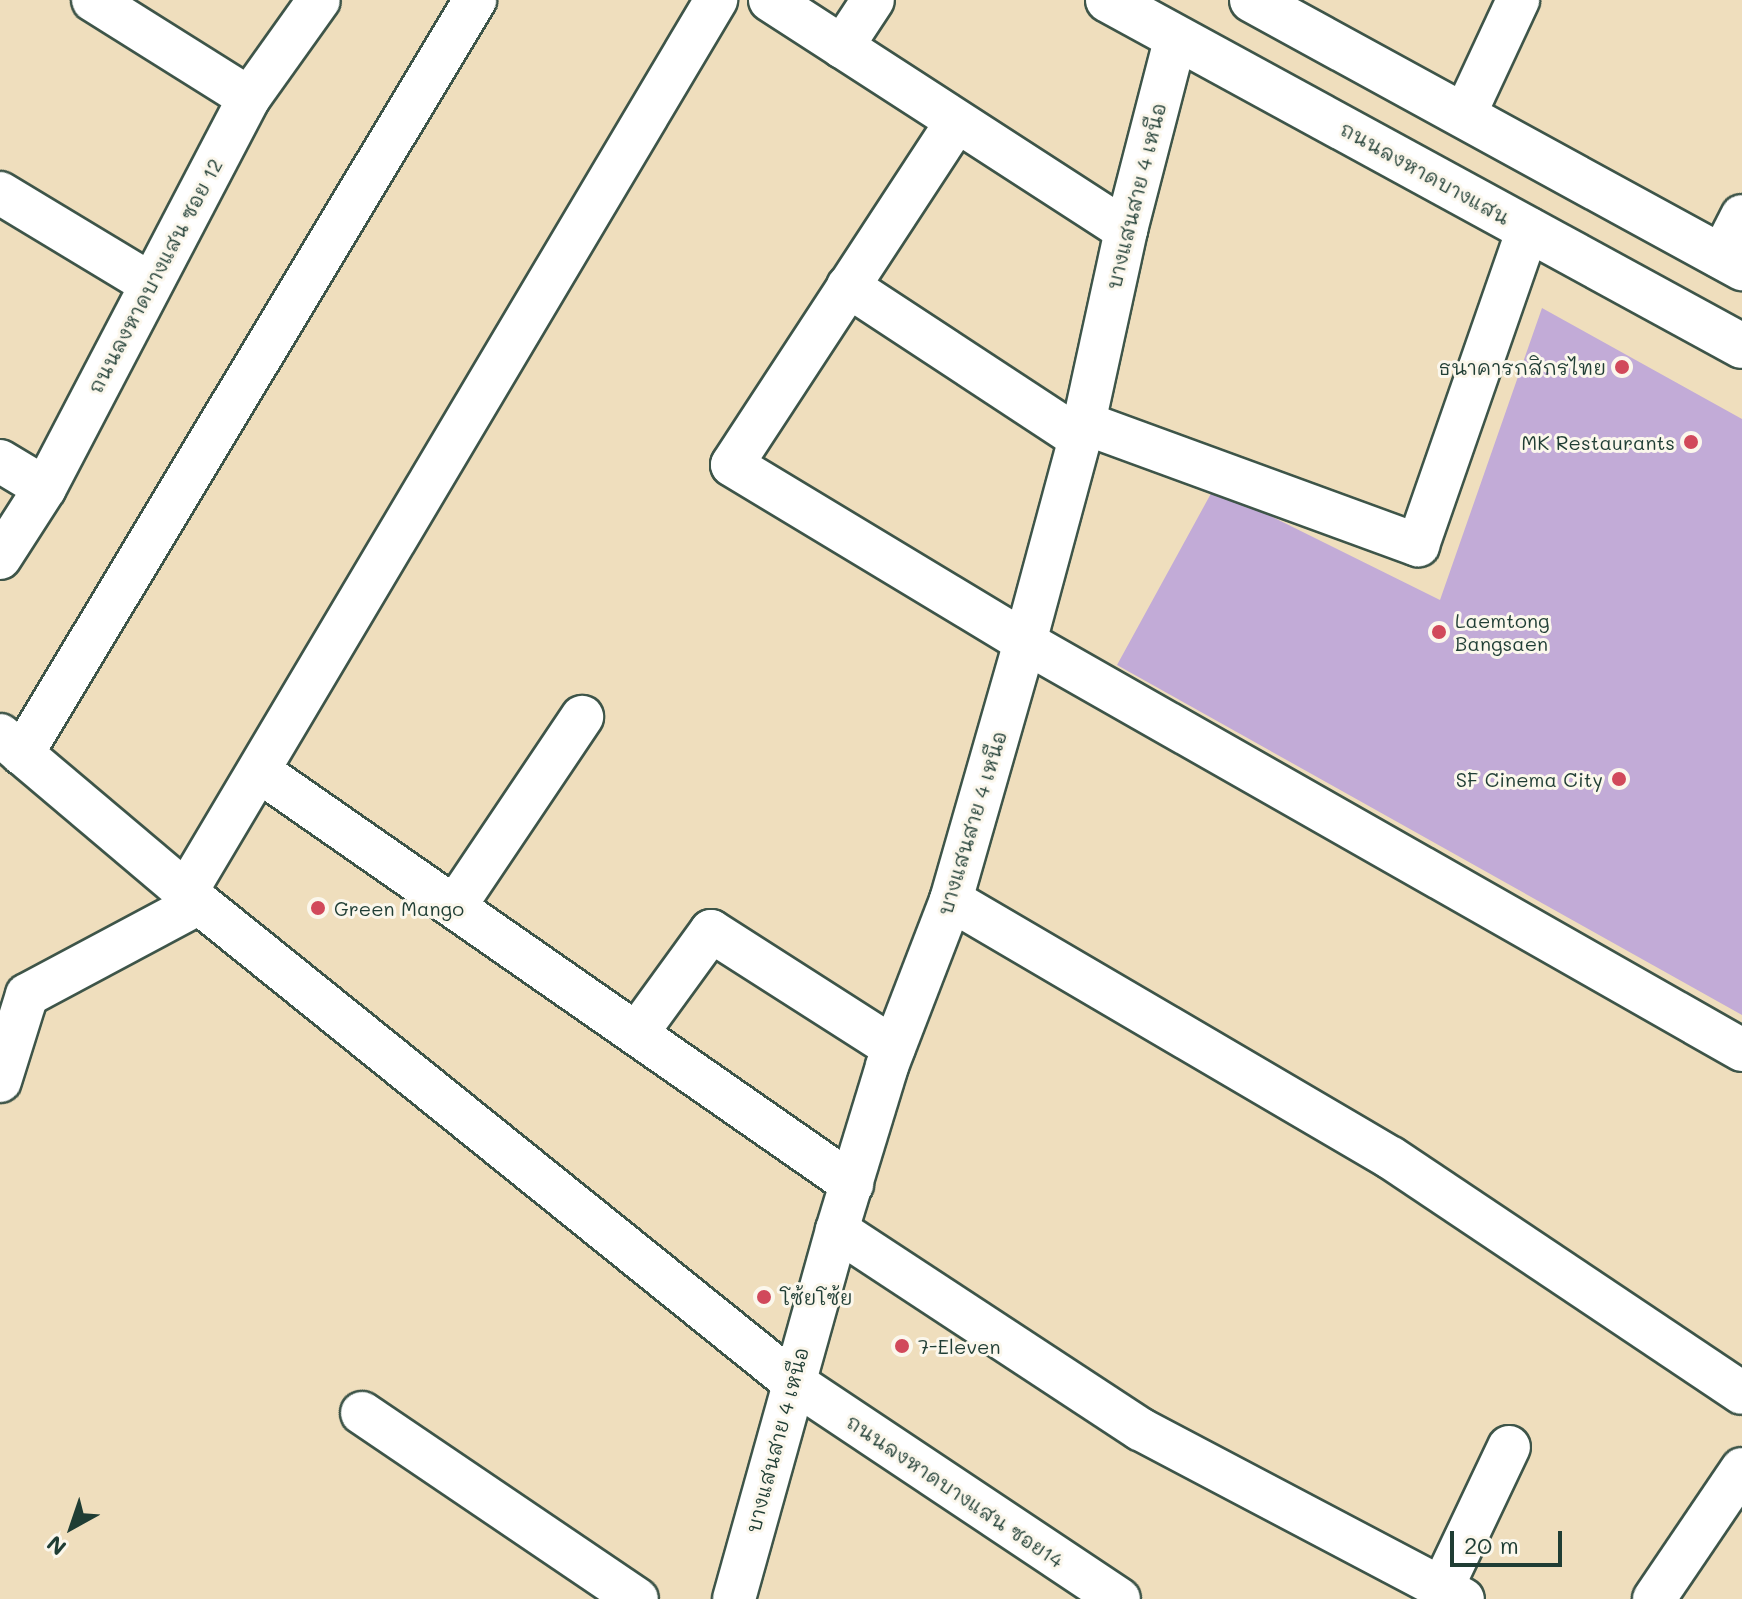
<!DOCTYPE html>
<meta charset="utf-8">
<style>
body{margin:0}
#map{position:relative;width:1742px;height:1599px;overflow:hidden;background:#efdebd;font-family:Mali,"Playpen Sans Thai",sans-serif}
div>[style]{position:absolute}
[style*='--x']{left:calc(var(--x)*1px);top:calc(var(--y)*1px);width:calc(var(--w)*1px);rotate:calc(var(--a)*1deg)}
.building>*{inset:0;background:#c2abd7}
.roads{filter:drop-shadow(2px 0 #3e5549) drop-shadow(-2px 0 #3e5549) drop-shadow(0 2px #3e5549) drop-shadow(0 -2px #3e5549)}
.minor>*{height:42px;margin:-21px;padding:0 21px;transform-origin:21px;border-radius:21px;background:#fff}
.major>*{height:44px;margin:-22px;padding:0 22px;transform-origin:22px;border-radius:22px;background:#fff}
.dots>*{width:22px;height:22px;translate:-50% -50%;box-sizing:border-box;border:4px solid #fbf7ec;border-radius:50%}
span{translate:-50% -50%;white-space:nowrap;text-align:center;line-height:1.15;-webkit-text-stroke:6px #fbf7ec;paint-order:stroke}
.street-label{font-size:20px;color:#1f3d34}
.poi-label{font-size:20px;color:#1f3d34}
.right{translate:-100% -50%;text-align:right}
.left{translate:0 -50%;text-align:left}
.north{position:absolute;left:32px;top:1487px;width:80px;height:80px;-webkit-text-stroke:6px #fbf7ec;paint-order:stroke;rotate:220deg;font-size:22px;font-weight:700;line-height:32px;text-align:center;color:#1f3d34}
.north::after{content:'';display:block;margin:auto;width:28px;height:36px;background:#1f3d34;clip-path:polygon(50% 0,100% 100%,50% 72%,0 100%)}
.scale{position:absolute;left:1450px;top:1531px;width:112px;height:36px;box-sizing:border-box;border:4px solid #1f3d34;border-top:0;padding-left:10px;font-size:24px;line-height:28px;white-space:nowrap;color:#1f3d34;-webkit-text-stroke:6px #fbf7ec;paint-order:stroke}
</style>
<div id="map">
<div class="building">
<i style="clip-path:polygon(1542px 308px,1742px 419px,1742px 1015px,1117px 665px,1214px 488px,1440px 600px)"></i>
</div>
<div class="roads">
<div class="minor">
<i style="--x:93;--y:0;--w:184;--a:32.1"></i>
<i style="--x:770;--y:0;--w:424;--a:32.9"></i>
<i style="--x:842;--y:47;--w:56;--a:-56.6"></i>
<i style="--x:1464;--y:116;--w:128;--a:-65"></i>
<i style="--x:955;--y:124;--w:407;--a:123.2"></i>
<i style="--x:732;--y:465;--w:342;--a:31.1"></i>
<i style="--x:1025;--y:642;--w:825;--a:29.64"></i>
<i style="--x:0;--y:193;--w:174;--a:31.1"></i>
<i style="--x:1721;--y:257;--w:46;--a:-62.9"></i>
<i style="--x:848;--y:286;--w:277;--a:33.3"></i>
<i style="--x:1084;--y:423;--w:356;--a:20.1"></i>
<i style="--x:1418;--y:545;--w:335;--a:-70.8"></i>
<i style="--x:0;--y:461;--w:52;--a:31"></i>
<i style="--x:0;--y:558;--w:83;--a:-57.3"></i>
<i style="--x:45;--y:488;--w:440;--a:-62.4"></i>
<i style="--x:249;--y:98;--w:120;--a:-54.5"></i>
<i style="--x:0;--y:735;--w:260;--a:40.2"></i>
<i style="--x:199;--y:903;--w:762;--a:38.87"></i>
<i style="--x:792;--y:1381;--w:393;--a:33.7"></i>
<i style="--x:22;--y:754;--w:880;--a:-59"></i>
<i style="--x:259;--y:771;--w:723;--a:34.86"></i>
<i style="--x:186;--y:892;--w:1038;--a:-59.28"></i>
<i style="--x:951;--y:900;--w:510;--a:30.39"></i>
<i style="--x:1391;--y:1158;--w:422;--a:33.8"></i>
<i style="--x:455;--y:906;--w:228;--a:-56.1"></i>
<i style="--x:637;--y:1033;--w:126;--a:-54"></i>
<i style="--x:711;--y:931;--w:217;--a:32.6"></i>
<i style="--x:0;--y:1081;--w:90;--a:-72.6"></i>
<i style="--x:27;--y:995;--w:195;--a:-28.1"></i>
<i style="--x:837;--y:1230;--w:363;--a:33.3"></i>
<i style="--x:1140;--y:1429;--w:365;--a:27.8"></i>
<i style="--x:362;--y:1413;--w:332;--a:34.1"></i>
<i style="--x:1442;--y:1588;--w:156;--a:-64.6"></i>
<i style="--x:734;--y:1599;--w:383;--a:-74.4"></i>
<i style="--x:837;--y:1230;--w:171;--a:-73"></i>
<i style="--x:887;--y:1066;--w:178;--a:-68.9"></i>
<i style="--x:951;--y:900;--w:268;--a:-74"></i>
<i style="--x:1025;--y:642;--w:227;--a:-74.9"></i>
<i style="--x:1084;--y:423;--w:198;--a:-77.7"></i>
<i style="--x:1126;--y:230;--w:199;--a:-75.5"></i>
<i style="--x:1654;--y:1599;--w:157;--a:-55.9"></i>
</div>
<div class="major">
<i style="--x:1108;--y:0;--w:722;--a:28.62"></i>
<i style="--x:1252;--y:0;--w:559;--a:28.68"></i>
</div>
</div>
<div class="dots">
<i style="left:1622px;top:367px;background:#d1495b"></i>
<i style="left:1691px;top:442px;background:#d1495b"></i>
<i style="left:1439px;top:632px;background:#d1495b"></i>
<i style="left:1619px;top:779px;background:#d1495b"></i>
<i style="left:318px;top:908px;background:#d1495b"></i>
<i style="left:764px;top:1297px;background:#d1495b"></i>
<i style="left:902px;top:1346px;background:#d1495b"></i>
</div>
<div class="street-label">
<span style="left:1425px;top:173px;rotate:29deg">ถนนลงหาดบางแสน</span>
<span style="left:1136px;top:196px;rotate:-76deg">บางแสนสาย 4 เหนือ</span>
<span style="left:155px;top:276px;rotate:-62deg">ถนนลงหาดบางแสน ซอย 12</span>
<span style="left:972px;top:823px;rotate:-73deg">บางแสนสาย 4 เหนือ</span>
<span style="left:777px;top:1440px;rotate:-75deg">บางแสนสาย 4 เหนือ</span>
<span style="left:955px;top:1491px;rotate:34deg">ถนนลงหาดบางแสน ซอย14</span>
</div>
<div class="poi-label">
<span class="right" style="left:1606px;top:367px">ธนาคารกสิกรไทย</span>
<span class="right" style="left:1675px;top:442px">MK Restaurants</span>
<span class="left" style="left:1455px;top:632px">Laemtong<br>Bangsaen</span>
<span class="right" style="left:1603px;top:779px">SF Cinema City</span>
<span class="left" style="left:334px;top:908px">Green Mango</span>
<span class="left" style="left:780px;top:1297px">โซ้ยโซ้ย</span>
<span class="left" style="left:918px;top:1346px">7-Eleven</span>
</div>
<div class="north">N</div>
<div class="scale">20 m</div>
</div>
